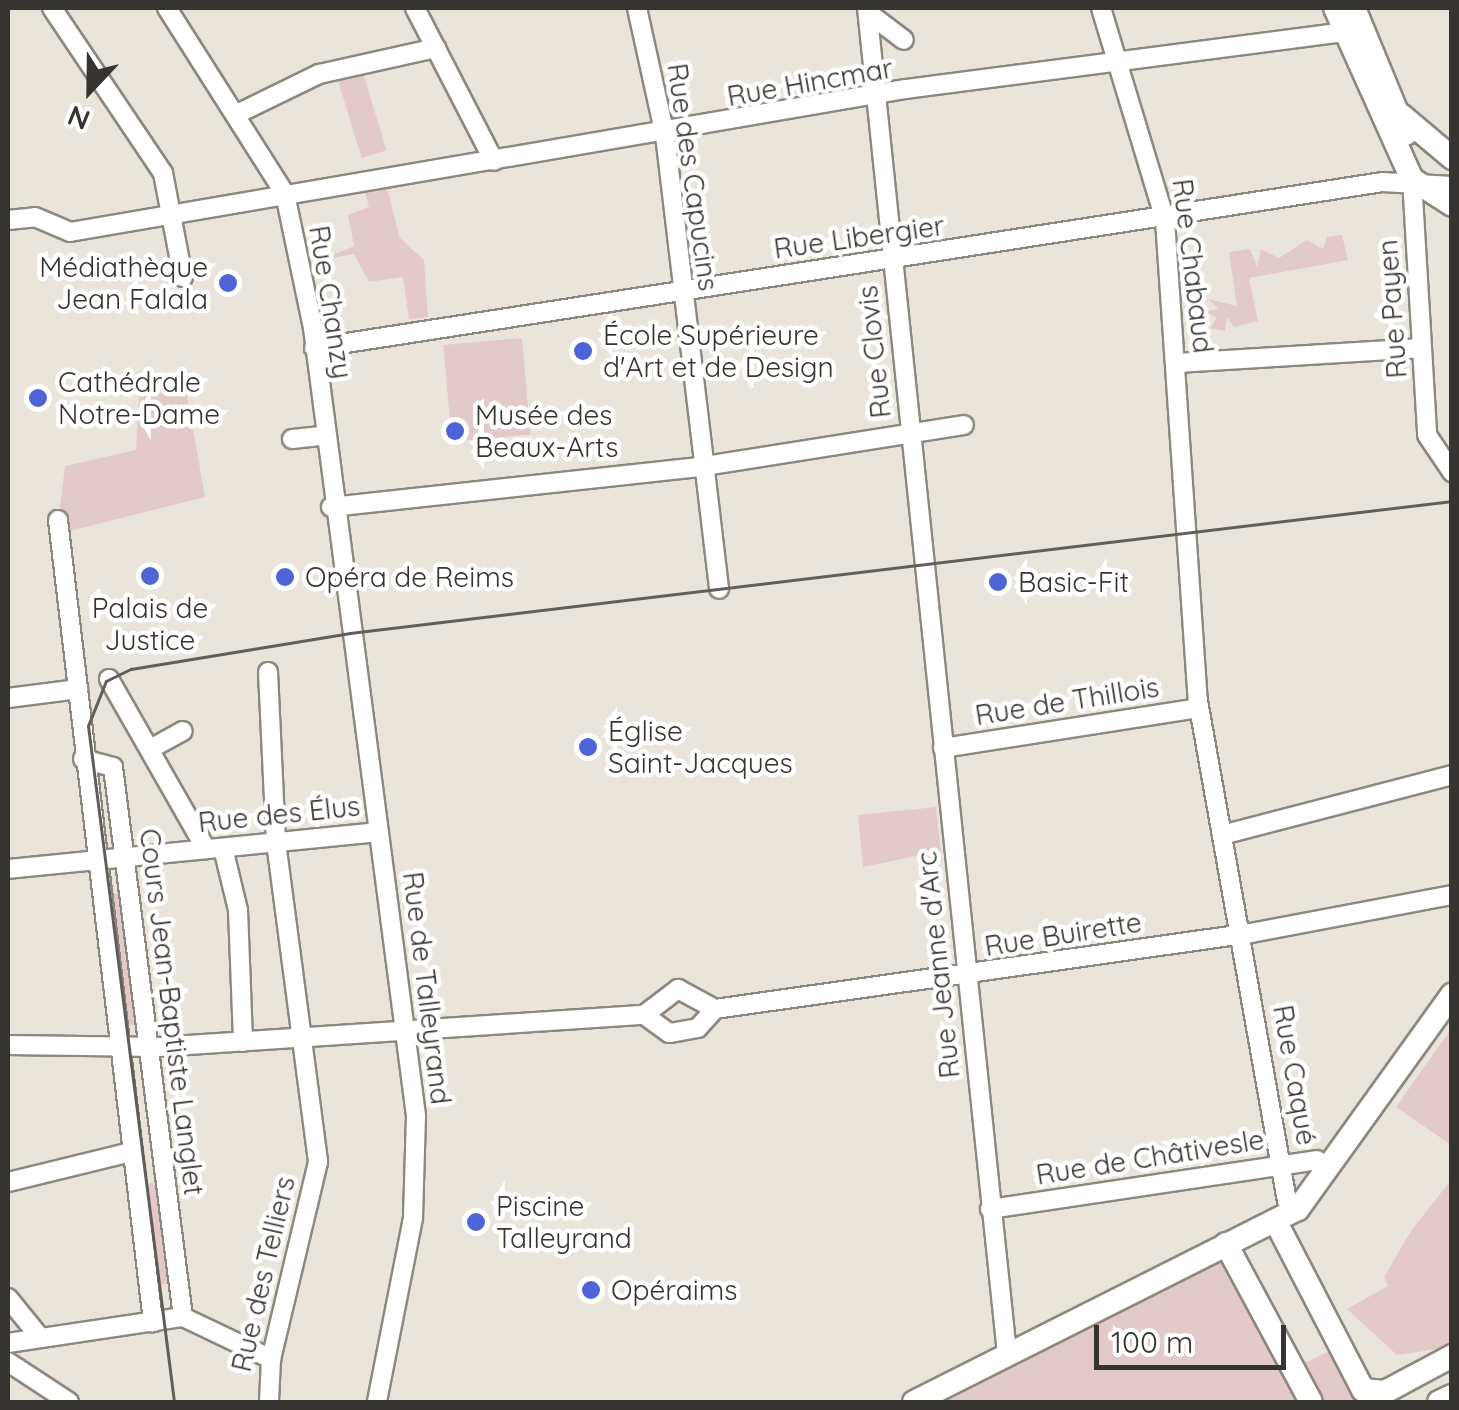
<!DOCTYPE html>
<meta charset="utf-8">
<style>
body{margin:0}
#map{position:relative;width:1459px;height:1410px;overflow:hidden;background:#eae5dc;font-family:Quicksand,sans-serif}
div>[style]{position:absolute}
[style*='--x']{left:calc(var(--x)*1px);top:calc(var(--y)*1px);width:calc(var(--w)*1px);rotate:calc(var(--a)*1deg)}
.green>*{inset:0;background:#e3c9ca;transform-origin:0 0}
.roads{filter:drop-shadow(2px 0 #8c887f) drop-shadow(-2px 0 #8c887f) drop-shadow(0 2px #8c887f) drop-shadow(0 -2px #8c887f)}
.minor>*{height:18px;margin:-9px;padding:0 9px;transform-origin:9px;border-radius:9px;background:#fff}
.major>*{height:22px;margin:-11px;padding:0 11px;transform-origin:11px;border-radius:11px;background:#fff}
.tram>*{height:2.5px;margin:-1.25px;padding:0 1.25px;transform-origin:1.25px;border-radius:1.25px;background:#615e5a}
.dots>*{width:28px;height:28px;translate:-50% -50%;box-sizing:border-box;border:5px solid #fff;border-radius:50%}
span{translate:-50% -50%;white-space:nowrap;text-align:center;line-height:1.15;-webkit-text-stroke:9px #fff;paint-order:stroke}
.street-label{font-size:28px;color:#363431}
.poi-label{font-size:28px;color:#363431}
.right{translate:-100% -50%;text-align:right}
.left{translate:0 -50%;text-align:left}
.frame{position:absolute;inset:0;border:10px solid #363431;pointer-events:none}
.north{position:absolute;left:40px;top:40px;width:100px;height:100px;-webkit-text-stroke:8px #fff;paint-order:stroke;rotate:202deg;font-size:28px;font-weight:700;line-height:40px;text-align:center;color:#363431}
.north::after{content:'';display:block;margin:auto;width:35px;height:45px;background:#363431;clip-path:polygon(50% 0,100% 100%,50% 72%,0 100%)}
.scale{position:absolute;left:1094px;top:1325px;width:192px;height:45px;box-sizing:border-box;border:5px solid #363431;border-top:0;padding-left:12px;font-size:30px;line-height:35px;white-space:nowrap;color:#363431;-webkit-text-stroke:8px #fff;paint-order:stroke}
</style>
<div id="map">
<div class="green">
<i style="left:362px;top:70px;width:84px;height:26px;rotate:73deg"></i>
<i style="clip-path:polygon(386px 184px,400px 238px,424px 260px,428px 317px,409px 319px,403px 277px,369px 282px,354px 254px,321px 260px,354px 246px,348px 215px,369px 207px,364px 188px)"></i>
<i style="clip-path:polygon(1342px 235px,1348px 260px,1249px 278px,1258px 321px,1234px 327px,1227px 317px,1225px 331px,1210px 328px,1217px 318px,1205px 311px,1219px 309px,1208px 299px,1237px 306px,1229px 252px,1250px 249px,1257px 267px,1261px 249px,1279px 258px,1307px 240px,1323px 249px,1327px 237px)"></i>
<i style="left:522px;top:338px;width:97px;height:79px;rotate:85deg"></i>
<i style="clip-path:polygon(185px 383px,205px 497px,70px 531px,60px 507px,65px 466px,136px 450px,139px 396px)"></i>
<i style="clip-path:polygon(936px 807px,942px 862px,923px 864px,921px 855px,863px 867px,858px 815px)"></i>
<i style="left:124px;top:893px;width:132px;height:22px;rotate:83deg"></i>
<i style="clip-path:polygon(1451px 1029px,1451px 1145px,1396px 1107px)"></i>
<i style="clip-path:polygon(1451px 1180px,1451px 1347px,1397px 1355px,1347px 1309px,1388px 1286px,1384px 1277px,1411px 1231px)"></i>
<i style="left:160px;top:1182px;width:102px;height:21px;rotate:83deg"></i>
<i style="clip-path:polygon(1212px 1261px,1223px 1261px,1305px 1402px,944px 1402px)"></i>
<i style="clip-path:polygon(1334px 1349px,1359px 1400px,1359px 1402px,1319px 1402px,1298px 1366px)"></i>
</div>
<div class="roads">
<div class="minor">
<i style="--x:52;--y:8;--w:199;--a:56.1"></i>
<i style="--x:163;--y:173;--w:106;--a:79.1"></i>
<i style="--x:167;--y:8;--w:220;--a:57.6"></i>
<i style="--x:285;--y:194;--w:137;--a:78.2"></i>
<i style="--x:313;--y:328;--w:795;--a:82.55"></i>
<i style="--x:416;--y:1116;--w:102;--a:91.7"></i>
<i style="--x:413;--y:1218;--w:187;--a:101.1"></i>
<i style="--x:415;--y:8;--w:172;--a:62.7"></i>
<i style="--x:637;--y:8;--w:130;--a:77.6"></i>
<i style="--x:665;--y:135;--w:457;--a:83.2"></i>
<i style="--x:867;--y:8;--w:1352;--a:84.06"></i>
<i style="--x:1101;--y:8;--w:221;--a:73.2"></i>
<i style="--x:1165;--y:220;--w:482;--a:86.1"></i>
<i style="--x:1198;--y:701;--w:508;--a:79.91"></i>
<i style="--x:871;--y:15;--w:41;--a:37.1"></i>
<i style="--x:241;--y:112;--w:87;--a:-26"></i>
<i style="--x:319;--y:74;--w:120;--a:-12.5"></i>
<i style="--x:1412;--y:179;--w:256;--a:86.6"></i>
<i style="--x:1427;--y:435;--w:45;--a:56"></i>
<i style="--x:8;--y:220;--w:27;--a:-6"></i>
<i style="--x:35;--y:217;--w:38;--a:23"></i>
<i style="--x:70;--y:232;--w:848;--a:-9.71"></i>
<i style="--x:906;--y:89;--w:444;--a:-7.4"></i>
<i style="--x:314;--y:348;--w:1081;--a:-8.83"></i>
<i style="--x:1382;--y:182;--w:70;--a:3.3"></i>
<i style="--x:1178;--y:363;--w:244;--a:-3.5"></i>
<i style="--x:292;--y:439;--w:30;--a:-6"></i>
<i style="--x:705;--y:466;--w:262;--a:-9"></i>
<i style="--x:331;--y:507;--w:373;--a:-6.2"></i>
<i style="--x:58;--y:520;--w:808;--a:83.24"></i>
<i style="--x:268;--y:672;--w:170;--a:87.3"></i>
<i style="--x:276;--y:842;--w:323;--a:82.5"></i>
<i style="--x:318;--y:1162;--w:203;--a:103.4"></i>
<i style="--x:271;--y:1359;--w:43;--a:92.7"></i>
<i style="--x:109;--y:679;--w:196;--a:60.3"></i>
<i style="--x:8;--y:698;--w:71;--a:-7.3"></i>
<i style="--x:152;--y:748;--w:35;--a:-29"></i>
<i style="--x:943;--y:748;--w:259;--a:-8.9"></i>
<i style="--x:83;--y:759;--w:31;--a:15"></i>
<i style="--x:113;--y:767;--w:554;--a:82.75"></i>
<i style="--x:1222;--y:835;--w:238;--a:-14.6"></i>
<i style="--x:223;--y:848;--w:64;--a:76.4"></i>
<i style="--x:238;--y:910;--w:132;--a:87.8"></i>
<i style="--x:8;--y:869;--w:371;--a:-5.7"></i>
<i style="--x:678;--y:989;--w:42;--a:28.4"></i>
<i style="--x:715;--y:1009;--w:25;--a:132"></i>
<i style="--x:698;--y:1028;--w:29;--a:170"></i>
<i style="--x:669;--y:1033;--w:31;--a:-144"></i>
<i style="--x:644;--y:1015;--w:43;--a:-37.4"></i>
<i style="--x:715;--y:1009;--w:541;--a:-8.07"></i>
<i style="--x:1251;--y:933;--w:205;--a:-10.7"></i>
<i style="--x:8;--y:1045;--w:150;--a:0.8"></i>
<i style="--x:158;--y:1047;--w:487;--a:-3.8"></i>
<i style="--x:8;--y:1182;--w:127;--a:-13.7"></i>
<i style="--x:990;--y:1209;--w:331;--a:-8.5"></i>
<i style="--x:8;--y:1298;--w:49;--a:50.8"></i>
<i style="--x:183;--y:1317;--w:98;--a:25.5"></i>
<i style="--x:8;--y:1343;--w:177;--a:-8.5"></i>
<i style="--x:8;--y:1362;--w:73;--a:33.3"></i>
</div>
<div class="major">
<i style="--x:1335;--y:8;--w:188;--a:65.8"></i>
<i style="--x:1412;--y:179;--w:48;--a:33"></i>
<i style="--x:1354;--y:8;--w:136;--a:67.6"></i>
<i style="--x:1401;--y:115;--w:67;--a:40.1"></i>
<i style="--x:1277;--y:1224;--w:187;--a:62.6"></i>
<i style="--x:1363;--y:1390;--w:22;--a:5"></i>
<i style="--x:1385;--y:1392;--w:76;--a:-28.2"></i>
<i style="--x:1226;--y:1244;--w:179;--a:61.7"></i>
<i style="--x:914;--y:1402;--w:430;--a:-26.7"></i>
<i style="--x:1298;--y:1209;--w:264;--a:-54.3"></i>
<i style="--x:1439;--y:1402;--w:14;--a:-25"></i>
</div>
</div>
<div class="tram">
<i style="--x:174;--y:1402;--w:681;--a:-97.25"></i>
<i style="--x:88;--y:726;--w:48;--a:-68.2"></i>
<i style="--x:106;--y:681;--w:28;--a:-26"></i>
<i style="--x:131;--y:669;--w:222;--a:-9.3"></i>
<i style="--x:350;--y:633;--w:1110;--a:-6.83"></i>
</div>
<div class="dots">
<i style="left:228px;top:283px;background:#4e64d9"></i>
<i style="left:583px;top:351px;background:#4e64d9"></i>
<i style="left:38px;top:398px;background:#4e64d9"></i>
<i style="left:455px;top:431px;background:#4e64d9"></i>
<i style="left:150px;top:576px;background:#4e64d9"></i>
<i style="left:285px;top:577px;background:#4e64d9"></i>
<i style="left:998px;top:582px;background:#4e64d9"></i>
<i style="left:588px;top:747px;background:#4e64d9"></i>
<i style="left:476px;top:1222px;background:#4e64d9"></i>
<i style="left:591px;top:1290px;background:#4e64d9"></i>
</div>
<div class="street-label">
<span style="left:810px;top:82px;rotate:-10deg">Rue Hincmar</span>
<span style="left:693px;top:177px;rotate:82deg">Rue des Capucins</span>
<span style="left:859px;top:237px;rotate:-8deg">Rue Libergier</span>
<span style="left:1193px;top:266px;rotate:83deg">Rue Chabaud</span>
<span style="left:331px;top:302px;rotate:81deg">Rue Chanzy</span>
<span style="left:1392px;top:309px;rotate:-94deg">Rue Payen</span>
<span style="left:874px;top:352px;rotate:-96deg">Rue Clovis</span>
<span style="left:1067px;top:701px;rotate:-9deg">Rue de Thillois</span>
<span style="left:279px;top:814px;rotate:-6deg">Rue des Élus</span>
<span style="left:1063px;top:934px;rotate:-9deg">Rue Buirette</span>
<span style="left:938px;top:965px;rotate:-96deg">Rue Jeanne d'Arc</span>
<span style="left:427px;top:988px;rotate:83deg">Rue de Talleyrand</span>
<span style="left:172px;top:1012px;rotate:83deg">Cours Jean-Baptiste Langlet</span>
<span style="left:1295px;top:1075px;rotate:80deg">Rue Caqué</span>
<span style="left:1150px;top:1157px;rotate:-9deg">Rue de Châtivesle</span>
<span style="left:263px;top:1274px;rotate:-77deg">Rue des Telliers</span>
</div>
<div class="poi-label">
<span class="right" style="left:208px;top:283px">Médiathèque<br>Jean Falala</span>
<span class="left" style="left:603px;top:351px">École Supérieure<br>d'Art et de Design</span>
<span class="left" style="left:58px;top:398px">Cathédrale<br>Notre-Dame</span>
<span class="left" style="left:475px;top:431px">Musée des<br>Beaux-Arts</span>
<span class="left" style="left:305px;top:577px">Opéra de Reims</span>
<span class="left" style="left:1018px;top:582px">Basic-Fit</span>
<span style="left:150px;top:624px">Palais de<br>Justice</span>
<span class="left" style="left:608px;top:747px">Église<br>Saint-Jacques</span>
<span class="left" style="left:496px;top:1222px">Piscine<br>Talleyrand</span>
<span class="left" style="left:611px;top:1290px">Opéraims</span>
</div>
<div class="frame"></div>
<div class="north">N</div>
<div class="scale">100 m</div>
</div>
